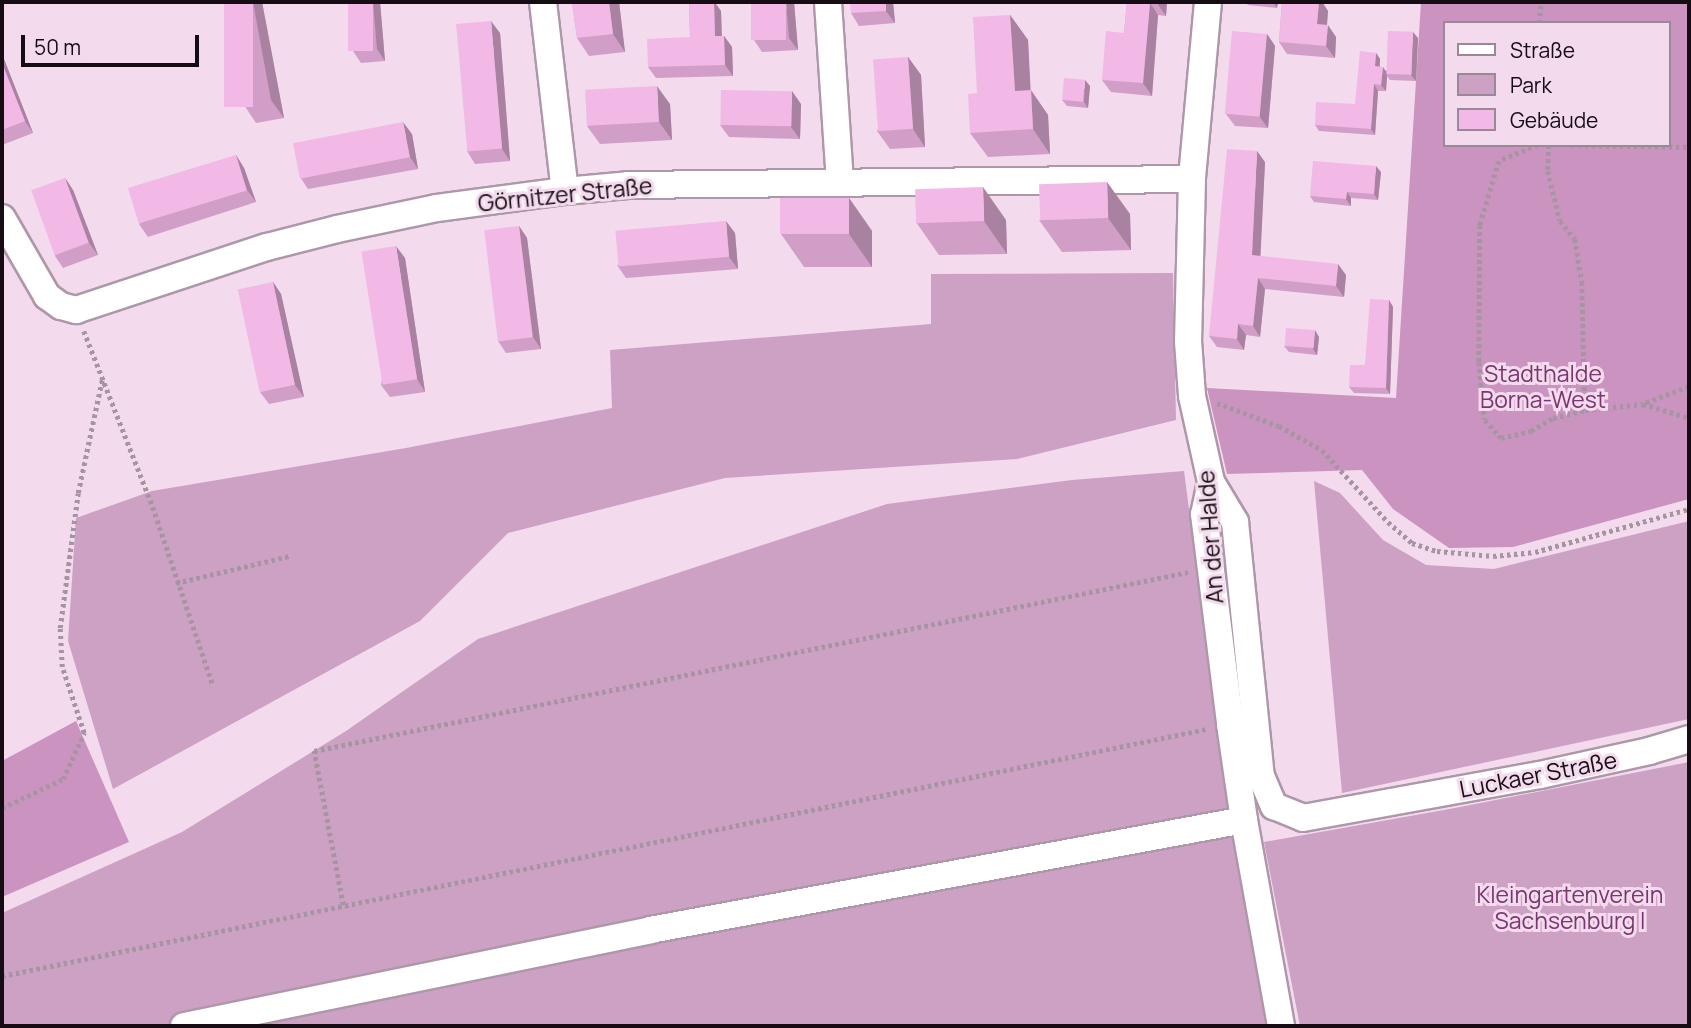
<!DOCTYPE html>
<meta charset="utf-8">
<style>
body{margin:0}
#map{position:relative;width:1691px;height:1028px;overflow:hidden;background:#f3daed;font-family:Manrope,sans-serif}
div>[style]{position:absolute}
[style*='--x']{left:calc(var(--x)*1px);top:calc(var(--y)*1px);width:calc(var(--w)*1px);rotate:calc(var(--a)*1deg)}
.green>*{inset:0;background:#cda1c4}
.forest>*{inset:0;background:#cb93c0}
.path>*{height:4.5px;margin-top:-2.25px;transform-origin:0;background:repeating-linear-gradient(90deg,#a794a3 0 3.5px,transparent 0 7px)}
.roads{filter:drop-shadow(2px 0 #ae97a9) drop-shadow(-2px 0 #ae97a9) drop-shadow(0 2px #ae97a9) drop-shadow(0 -2px #ae97a9)}
.minor>*{height:26px;margin:-13px;padding:0 13px;transform-origin:13px;border-radius:13px;background:#fff}
.wall>*{inset:0;background:#d09ec6}
.shaded-wall>*{inset:0;background:#a981a1}
.building>*{inset:0;background:#f2b8e6;transform-origin:0 0}
span{translate:-50% -50%;white-space:nowrap;text-align:center;line-height:1.15;-webkit-text-stroke:6px #f3daed;paint-order:stroke}
.street-label{font-size:23px;color:#150d13}
.park-label{font-size:23px;color:#79366f}
.frame{position:absolute;inset:0;border:4px solid #150d13;pointer-events:none}
.legend{position:absolute;left:1443px;top:21px;width:228px;height:126px;box-sizing:border-box;background:#f3daed;border:2px solid #9a8896;margin:0;padding:9px 12px;list-style:none;font-size:21px;color:#150d13}
.legend li{display:flex;align-items:center;gap:14px;height:35px}
.legend b{width:35px;border:2px solid #9a8896}
.scale{position:absolute;left:21px;top:35px;width:178px;height:32px;box-sizing:border-box;border:4px solid #150d13;border-top:0;padding-left:9px;font-size:21px;line-height:24px;white-space:nowrap;color:#150d13;-webkit-text-stroke:5px #f3daed;paint-order:stroke}
</style>
<div id="map">
<div class="green">
<i style="clip-path:polygon(1173px 273px,1176px 420px,1017px 459px,725px 478px,508px 533px,420px 621px,113px 789px,68px 641px,76px 518px,152px 491px,406px 448px,612px 408px,610px 350px,931px 324px,931px 274px)"></i>
<i style="clip-path:polygon(1184px 471px,1217px 721px,1273px 1026px,2px 1026px,2px 913px,182px 832px,346px 731px,478px 639px,887px 504px,1072px 480px)"></i>
<i style="clip-path:polygon(1314px 481px,1340px 493px,1383px 540px,1426px 565px,1494px 569px,1689px 521px,1689px 719px,1342px 793px)"></i>
<i style="clip-path:polygon(1689px 762px,1689px 1026px,1300px 1026px,1264px 842px,1455px 808px)"></i>
</div>
<div class="forest">
<i style="clip-path:polygon(evenodd,1421px 2px,1689px 2px,1689px 499px,1513px 547px,1449px 548px,1393px 509px,1362px 470px,1227px 474px,1207px 388px,1396px 398px,1421px 2px,1444px 23px,1668px 23px,1668px 145px,1444px 145px,1444px 23px)"></i>
<i style="clip-path:polygon(76px 721px,129px 842px,2px 897px,2px 761px)"></i>
</div>
<div class="path">
<i style="--x:1539;--y:23;--w:21;--a:-85"></i>
<i style="--x:1538;--y:145;--w:42;--a:157.7"></i>
<i style="--x:1499;--y:161;--w:67;--a:106.5"></i>
<i style="--x:1480;--y:225;--w:137;--a:90.4"></i>
<i style="--x:1479;--y:362;--w:58;--a:84.1"></i>
<i style="--x:1485;--y:420;--w:24;--a:48"></i>
<i style="--x:1501;--y:438;--w:31;--a:-13"></i>
<i style="--x:1531;--y:431;--w:26;--a:-31"></i>
<i style="--x:1553;--y:418;--w:33;--a:-14"></i>
<i style="--x:1585;--y:410;--w:58;--a:-5.9"></i>
<i style="--x:1549;--y:145;--w:26;--a:92"></i>
<i style="--x:1548;--y:171;--w:51;--a:76.5"></i>
<i style="--x:1560;--y:221;--w:23;--a:50"></i>
<i style="--x:1575;--y:239;--w:44;--a:80.8"></i>
<i style="--x:1582;--y:282;--w:128;--a:88.7"></i>
<i style="--x:1571;--y:145;--w:118;--a:1"></i>
<i style="--x:84;--y:331;--w:189;--a:68.6"></i>
<i style="--x:153;--y:507;--w:188;--a:71.4"></i>
<i style="--x:1689;--y:387;--w:49;--a:159.7"></i>
<i style="--x:1643;--y:404;--w:48;--a:16.9"></i>
<i style="--x:1217;--y:403;--w:66;--a:20.4"></i>
<i style="--x:1279;--y:426;--w:49;--a:29.2"></i>
<i style="--x:1322;--y:450;--w:98;--a:47.5"></i>
<i style="--x:1388;--y:522;--w:32;--a:41"></i>
<i style="--x:1412;--y:543;--w:26;--a:18"></i>
<i style="--x:1437;--y:551;--w:56;--a:5.1"></i>
<i style="--x:1493;--y:556;--w:42;--a:-5.4"></i>
<i style="--x:1535;--y:552;--w:160;--a:-15.6"></i>
<i style="--x:176;--y:583;--w:116;--a:-13.4"></i>
<i style="--x:2;--y:808;--w:68;--a:-25.4"></i>
<i style="--x:63;--y:779;--w:51;--a:-65.5"></i>
<i style="--x:84;--y:733;--w:70;--a:-108.4"></i>
<i style="--x:62;--y:667;--w:39;--a:-93"></i>
<i style="--x:60;--y:628;--w:136;--a:-82.4"></i>
<i style="--x:78;--y:493;--w:116;--a:-78"></i>
<i style="--x:343;--y:905;--w:157;--a:-100.7"></i>
<i style="--x:314;--y:751;--w:892;--a:-11.57"></i>
<i style="--x:2;--y:976;--w:1229;--a:-11.59"></i>
</div>
<div class="roads">
<div class="minor">
<i style="--x:543;--y:2;--w:190;--a:83.4"></i>
<i style="--x:828;--y:2;--w:180;--a:86.2"></i>
<i style="--x:1208;--y:2;--w:178;--a:95.2"></i>
<i style="--x:1192;--y:179;--w:162;--a:91.4"></i>
<i style="--x:1188;--y:341;--w:55;--a:85.8"></i>
<i style="--x:1192;--y:396;--w:88;--a:77.5"></i>
<i style="--x:1211;--y:482;--w:33;--a:102"></i>
<i style="--x:1204;--y:514;--w:212;--a:82.9"></i>
<i style="--x:1230;--y:724;--w:97;--a:81.7"></i>
<i style="--x:1244;--y:820;--w:209;--a:79.8"></i>
<i style="--x:2;--y:218;--w:90;--a:60"></i>
<i style="--x:47;--y:296;--w:17;--a:36"></i>
<i style="--x:61;--y:306;--w:16;--a:15"></i>
<i style="--x:76;--y:310;--w:201;--a:-18.3"></i>
<i style="--x:267;--y:247;--w:72;--a:-14.4"></i>
<i style="--x:337;--y:229;--w:102;--a:-11.9"></i>
<i style="--x:437;--y:208;--w:129;--a:-7.6"></i>
<i style="--x:565;--y:191;--w:63;--a:-5.4"></i>
<i style="--x:628;--y:185;--w:564;--a:-0.61"></i>
<i style="--x:1211;--y:482;--w:47;--a:59"></i>
<i style="--x:1235;--y:522;--w:255;--a:84.2"></i>
<i style="--x:1261;--y:776;--w:33;--a:67"></i>
<i style="--x:1274;--y:806;--w:31;--a:22"></i>
<i style="--x:1303;--y:818;--w:241;--a:-10.3"></i>
<i style="--x:1540;--y:775;--w:112;--a:-12.4"></i>
<i style="--x:1649;--y:751;--w:42;--a:-16.7"></i>
<i style="--x:184;--y:1026;--w:476;--a:-11.6"></i>
<i style="--x:650;--y:930;--w:604;--a:-10.49"></i>
</div>
</div>
<div class="wall">
<i style="clip-path:polygon(224px 2px,262px 2px,284px 118px,256px 123px,244px 105px)"></i>
<i style="clip-path:polygon(348px 2px,380px 2px,385px 61px,361px 63px,353px 51px)"></i>
<i style="clip-path:polygon(572px 2px,619px 2px,625px 52px,589px 56px,577px 38px)"></i>
<i style="clip-path:polygon(689px 2px,715px 2px,721px 11px,722px 36px,724px 36px,732px 47px,733px 76px,656px 78px,648px 67px,690px 37px)"></i>
<i style="clip-path:polygon(794px 2px,798px 50px,762px 52px,754px 40px)"></i>
<i style="clip-path:polygon(893px 2px,895px 23px,859px 26px,851px 13px)"></i>
<i style="clip-path:polygon(1127px 2px,1167px 2px,1166px 16px,1158px 15px,1152px 96px,1111px 92px,1102px 80px,1124px 33px)"></i>
<i style="clip-path:polygon(1245px 2px,1278px 2px,1277px 8px,1248px 5px)"></i>
<i style="clip-path:polygon(1282px 2px,1322px 2px,1328px 11px,1327px 25px,1336px 37px,1335px 58px,1287px 54px,1279px 42px)"></i>
<i style="clip-path:polygon(1010px 15px,1028px 40px,1030px 90px,1048px 115px,1050px 154px,988px 157px,970px 133px,977px 93px)"></i>
<i style="clip-path:polygon(500px 33px,510px 161px,475px 164px,467px 151px)"></i>
<i style="clip-path:polygon(1267px 34px,1275px 46px,1268px 128px,1235px 126px,1226px 114px)"></i>
<i style="clip-path:polygon(1418px 38px,1416px 81px,1390px 80px,1387px 76px,1386px 91px,1378px 91px,1375px 135px,1319px 131px,1315px 125px,1355px 104px,1376px 53px,1380px 59px,1380px 67px,1386px 71px)"></i>
<i style="clip-path:polygon(2px 54px,33px 133px,2px 145px)"></i>
<i style="clip-path:polygon(908px 57px,921px 75px,925px 147px,890px 149px,877px 131px)"></i>
<i style="clip-path:polygon(1090px 86px,1088px 108px,1067px 106px,1062px 100px)"></i>
<i style="clip-path:polygon(670px 104px,672px 140px,600px 144px,587px 126px)"></i>
<i style="clip-path:polygon(801px 104px,800px 139px,729px 137px,720px 125px)"></i>
<i style="clip-path:polygon(412px 134px,418px 169px,308px 189px,300px 177px)"></i>
<i style="clip-path:polygon(236px 155px,244px 168px,256px 202px,148px 237px,139px 224px)"></i>
<i style="clip-path:polygon(1265px 162px,1260px 256px,1346px 275px,1344px 297px,1265px 289px,1260px 337px,1246px 335px,1244px 350px,1217px 347px,1209px 336px)"></i>
<i style="clip-path:polygon(1381px 172px,1378px 200px,1351px 198px,1351px 206px,1314px 202px,1310px 196px)"></i>
<i style="clip-path:polygon(65px 178px,73px 190px,98px 255px,63px 268px,55px 256px)"></i>
<i style="clip-path:polygon(849px 198px,872px 231px,872px 267px,804px 267px,781px 234px)"></i>
<i style="clip-path:polygon(1130px 214px,1131px 250px,1062px 252px,1039px 220px)"></i>
<i style="clip-path:polygon(1006px 220px,1007px 254px,939px 255px,916px 222px)"></i>
<i style="clip-path:polygon(519px 226px,527px 238px,541px 349px,506px 353px,498px 341px)"></i>
<i style="clip-path:polygon(735px 233px,738px 269px,626px 278px,617px 265px)"></i>
<i style="clip-path:polygon(405px 258px,425px 392px,390px 397px,381px 385px)"></i>
<i style="clip-path:polygon(273px 282px,281px 294px,304px 397px,269px 404px,260px 392px)"></i>
<i style="clip-path:polygon(1389px 300px,1393px 307px,1390px 394px,1354px 393px,1349px 387px,1365px 365px)"></i>
<i style="clip-path:polygon(1319px 337px,1317px 355px,1289px 352px,1284px 346px)"></i>
</div>
<div class="shaded-wall">
<i style="clip-path:polygon(253px 2px,262px 2px,284px 118px,271px 100px)"></i>
<i style="clip-path:polygon(373px 2px,380px 2px,385px 61px,377px 49px)"></i>
<i style="clip-path:polygon(609px 2px,619px 2px,625px 52px,613px 34px)"></i>
<i style="clip-path:polygon(714px 2px,721px 11px,722px 48px,715px 36px)"></i>
<i style="clip-path:polygon(786px 2px,794px 2px,798px 50px,789px 38px)"></i>
<i style="clip-path:polygon(886px 2px,893px 2px,895px 23px,886px 11px)"></i>
<i style="clip-path:polygon(1158px 2px,1167px 2px,1166px 16px,1157px 3px)"></i>
<i style="clip-path:polygon(1273px 2px,1278px 2px,1277px 8px)"></i>
<i style="clip-path:polygon(1319px 2px,1322px 2px,1328px 11px,1326px 36px,1317px 24px)"></i>
<i style="clip-path:polygon(1150px 3px,1158px 15px,1152px 96px,1143px 83px)"></i>
<i style="clip-path:polygon(1010px 15px,1028px 40px,1032px 116px,1015px 91px)"></i>
<i style="clip-path:polygon(491px 21px,500px 33px,510px 161px,502px 149px)"></i>
<i style="clip-path:polygon(1328px 25px,1336px 37px,1335px 58px,1326px 46px)"></i>
<i style="clip-path:polygon(1413px 32px,1418px 38px,1416px 81px,1411px 75px)"></i>
<i style="clip-path:polygon(1267px 34px,1275px 46px,1268px 128px,1259px 116px)"></i>
<i style="clip-path:polygon(724px 36px,732px 47px,733px 76px,725px 65px)"></i>
<i style="clip-path:polygon(1376px 53px,1380px 59px,1379px 73px,1375px 66px)"></i>
<i style="clip-path:polygon(2px 54px,33px 133px,25px 121px,2px 63px)"></i>
<i style="clip-path:polygon(908px 57px,921px 75px,925px 147px,913px 129px)"></i>
<i style="clip-path:polygon(1383px 67px,1387px 73px,1386px 74px,1387px 76px,1386px 91px,1381px 85px)"></i>
<i style="clip-path:polygon(1085px 80px,1090px 86px,1088px 108px,1084px 102px)"></i>
<i style="clip-path:polygon(1374px 84px,1378px 91px,1375px 135px,1371px 129px)"></i>
<i style="clip-path:polygon(657px 86px,670px 104px,672px 140px,659px 122px)"></i>
<i style="clip-path:polygon(1031px 90px,1048px 115px,1050px 154px,1033px 129px)"></i>
<i style="clip-path:polygon(792px 91px,801px 104px,800px 139px,791px 127px)"></i>
<i style="clip-path:polygon(403px 122px,412px 134px,418px 169px,410px 157px)"></i>
<i style="clip-path:polygon(1257px 151px,1265px 162px,1260px 266px,1252px 255px)"></i>
<i style="clip-path:polygon(236px 155px,244px 168px,256px 202px,247px 190px)"></i>
<i style="clip-path:polygon(1376px 166px,1381px 172px,1378px 200px,1374px 194px)"></i>
<i style="clip-path:polygon(65px 178px,73px 190px,98px 255px,89px 243px)"></i>
<i style="clip-path:polygon(1107px 182px,1130px 214px,1131px 250px,1108px 218px)"></i>
<i style="clip-path:polygon(983px 187px,1006px 220px,1007px 254px,984px 221px)"></i>
<i style="clip-path:polygon(1347px 192px,1351px 198px,1351px 206px,1346px 199px)"></i>
<i style="clip-path:polygon(849px 198px,872px 231px,872px 267px,849px 234px)"></i>
<i style="clip-path:polygon(726px 221px,735px 233px,738px 269px,729px 257px)"></i>
<i style="clip-path:polygon(519px 226px,527px 238px,541px 349px,533px 337px)"></i>
<i style="clip-path:polygon(396px 246px,405px 258px,425px 392px,417px 379px)"></i>
<i style="clip-path:polygon(1338px 264px,1346px 275px,1344px 297px,1336px 286px)"></i>
<i style="clip-path:polygon(1258px 278px,1265px 289px,1260px 337px,1253px 326px)"></i>
<i style="clip-path:polygon(273px 282px,281px 294px,304px 397px,295px 385px)"></i>
<i style="clip-path:polygon(1389px 300px,1393px 307px,1390px 394px,1386px 388px)"></i>
<i style="clip-path:polygon(1238px 324px,1246px 335px,1244px 350px,1237px 339px)"></i>
<i style="clip-path:polygon(1315px 330px,1319px 337px,1317px 355px,1313px 349px)"></i>
</div>
<div class="building">
<i style="left:224px;top:2px;width:29px;height:105px"></i>
<i style="left:348px;top:2px;width:25px;height:49px"></i>
<i style="clip-path:polygon(572px 2px,609px 2px,613px 34px,577px 38px)"></i>
<i style="clip-path:polygon(689px 2px,714px 2px,715px 36px,724px 36px,725px 65px,648px 67px,647px 39px,690px 37px)"></i>
<i style="left:751px;top:2px;width:35px;height:38px"></i>
<i style="clip-path:polygon(850px 2px,886px 2px,886px 11px,851px 13px)"></i>
<i style="clip-path:polygon(1127px 2px,1158px 2px,1157px 3px,1150px 3px,1143px 83px,1102px 80px,1106px 31px,1124px 33px)"></i>
<i style="clip-path:polygon(1282px 2px,1319px 2px,1317px 24px,1328px 25px,1326px 46px,1279px 42px)"></i>
<i style="clip-path:polygon(1010px 15px,1015px 91px,1031px 90px,1033px 129px,970px 133px,968px 94px,977px 93px,973px 17px)"></i>
<i style="left:491px;top:21px;width:128px;height:35px;rotate:85deg"></i>
<i style="left:1232px;top:31px;width:35px;height:83px;rotate:5deg"></i>
<i style="left:1388px;top:31px;width:25px;height:43px;rotate:2deg"></i>
<i style="clip-path:polygon(1360px 51px,1376px 53px,1375px 66px,1383px 67px,1381px 85px,1374px 84px,1371px 129px,1315px 125px,1316px 102px,1355px 104px)"></i>
<i style="left:908px;top:57px;width:72px;height:35px;rotate:86deg"></i>
<i style="clip-path:polygon(2px 63px,25px 121px,2px 130px)"></i>
<i style="left:1064px;top:78px;width:21px;height:22px;rotate:5deg"></i>
<i style="left:657px;top:86px;width:36px;height:72px;rotate:87deg"></i>
<i style="left:721px;top:90px;width:71px;height:35px;rotate:1deg"></i>
<i style="left:403px;top:122px;width:36px;height:112px;rotate:79deg"></i>
<i style="clip-path:polygon(1227px 149px,1257px 151px,1252px 255px,1338px 264px,1336px 286px,1258px 278px,1253px 326px,1238px 324px,1237px 339px,1209px 336px)"></i>
<i style="left:236px;top:155px;width:37px;height:113px;rotate:73deg"></i>
<i style="clip-path:polygon(1313px 161px,1376px 166px,1374px 194px,1347px 192px,1346px 199px,1310px 196px)"></i>
<i style="left:65px;top:178px;width:69px;height:36px;rotate:70deg"></i>
<i style="left:1107px;top:182px;width:36px;height:68px;rotate:88deg"></i>
<i style="left:983px;top:187px;width:34px;height:68px;rotate:88deg"></i>
<i style="left:849px;top:198px;width:36px;height:69px;rotate:90deg"></i>
<i style="left:726px;top:221px;width:36px;height:111px;rotate:85deg"></i>
<i style="left:519px;top:226px;width:112px;height:35px;rotate:83deg"></i>
<i style="left:396px;top:246px;width:135px;height:35px;rotate:81deg"></i>
<i style="left:273px;top:282px;width:105px;height:36px;rotate:78deg"></i>
<i style="clip-path:polygon(1370px 299px,1389px 300px,1386px 388px,1349px 387px,1350px 365px,1365px 365px)"></i>
<i style="left:1286px;top:328px;width:29px;height:18px;rotate:4deg"></i>
</div>
<div class="street-label">
<span style="left:565px;top:194px;rotate:-6deg">Görnitzer Straße</span>
<span style="left:1210px;top:537px;rotate:-94deg">An der Halde</span>
<span style="left:1538px;top:774px;rotate:-11deg">Luckaer Straße</span>
</div>
<div class="park-label">
<span style="left:1543px;top:386px">Stadthalde<br>Borna-West</span>
<span style="left:1570px;top:907px">Kleingartenverein<br>Sachsenburg I</span>
</div>
<div class="frame"></div>
<ul class="legend">
<li><b style="height:9px;background:#fff"></b>Straße</li>
<li><b style="height:19px;background:#cda1c4"></b>Park</li>
<li><b style="height:19px;background:#f2b8e6"></b>Gebäude</li>
</ul>
<div class="scale">50 m</div>
</div>
